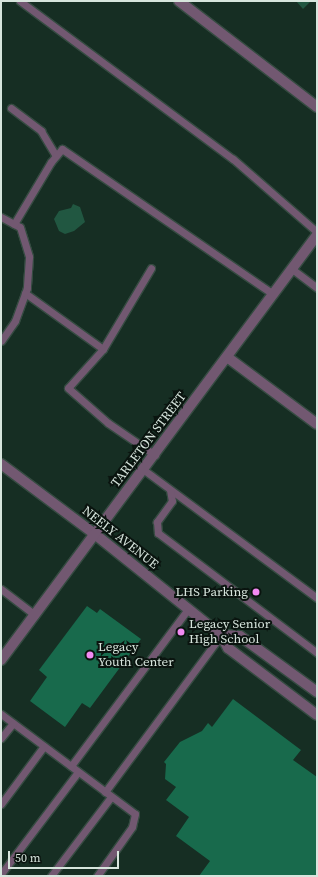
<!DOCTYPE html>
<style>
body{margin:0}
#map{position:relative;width:318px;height:877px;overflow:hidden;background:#162e23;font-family:"Source Serif 4",serif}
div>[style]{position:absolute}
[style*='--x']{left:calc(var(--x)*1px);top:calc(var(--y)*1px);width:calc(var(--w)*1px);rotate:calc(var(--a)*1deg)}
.water>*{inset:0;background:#215741}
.building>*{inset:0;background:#186a4c}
.roads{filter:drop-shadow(1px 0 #354b41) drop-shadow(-1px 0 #354b41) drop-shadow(0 1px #354b41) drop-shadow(0 -1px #354b41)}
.service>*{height:7px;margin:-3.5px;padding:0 3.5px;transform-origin:3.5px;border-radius:3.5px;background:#725871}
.minor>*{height:10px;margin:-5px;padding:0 5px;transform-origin:5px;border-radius:5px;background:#725871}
.tertiary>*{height:10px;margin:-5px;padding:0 5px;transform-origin:5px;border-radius:5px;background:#725871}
.dots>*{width:11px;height:11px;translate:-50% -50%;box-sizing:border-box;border:2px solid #0a140f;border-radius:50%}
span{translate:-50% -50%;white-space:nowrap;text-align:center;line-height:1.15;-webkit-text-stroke:4px #0a140f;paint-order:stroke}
.street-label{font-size:13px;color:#d7e5dd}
.poi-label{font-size:13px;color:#d7e5dd}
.right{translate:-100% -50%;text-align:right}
.left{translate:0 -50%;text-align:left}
.frame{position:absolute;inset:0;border:2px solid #d7e5dd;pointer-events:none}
.scale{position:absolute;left:8px;top:851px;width:111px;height:18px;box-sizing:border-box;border:2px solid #d7e5dd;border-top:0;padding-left:5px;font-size:12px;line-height:14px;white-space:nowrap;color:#d7e5dd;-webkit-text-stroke:3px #0a140f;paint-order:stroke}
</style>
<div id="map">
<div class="water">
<i style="clip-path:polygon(296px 1px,311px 1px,303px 9px)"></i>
<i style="clip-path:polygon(73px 204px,80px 207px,85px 222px,74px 231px,65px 234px,59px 231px,54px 219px,59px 211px,71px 208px)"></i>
</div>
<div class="building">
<i style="clip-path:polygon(87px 606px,97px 613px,100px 609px,141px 639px,90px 708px,82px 703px,65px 727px,30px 701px,47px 677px,39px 670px)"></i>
<i style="clip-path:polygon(233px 699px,301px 750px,293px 760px,317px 777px,317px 876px,199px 876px,210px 861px,176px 836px,189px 817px,166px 800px,176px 787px,165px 779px,166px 764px,164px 762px,180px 742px,202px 731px,208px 723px,212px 727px)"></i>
</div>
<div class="roads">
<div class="service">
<i style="--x:20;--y:1;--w:265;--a:36.6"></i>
<i style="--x:233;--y:159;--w:111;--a:41"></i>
<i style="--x:11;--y:108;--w:38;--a:37"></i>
<i style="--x:41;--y:131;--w:29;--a:59"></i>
<i style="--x:1;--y:217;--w:21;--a:28"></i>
<i style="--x:20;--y:227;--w:31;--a:73"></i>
<i style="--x:29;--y:257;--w:31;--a:94"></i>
<i style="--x:27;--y:288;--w:35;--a:110"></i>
<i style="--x:15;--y:321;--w:24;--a:125"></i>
<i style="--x:14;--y:224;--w:72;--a:-59.2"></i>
<i style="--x:51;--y:162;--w:17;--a:-50"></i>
<i style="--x:62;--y:149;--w:256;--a:34.5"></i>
<i style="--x:292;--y:269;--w:31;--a:37"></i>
<i style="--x:25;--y:293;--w:96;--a:35.7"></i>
<i style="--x:103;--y:349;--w:52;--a:131.9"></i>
<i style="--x:68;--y:388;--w:53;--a:41.2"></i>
<i style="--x:108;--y:423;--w:57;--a:34.2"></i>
<i style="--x:103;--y:349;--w:94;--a:-59.3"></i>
<i style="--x:144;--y:470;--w:215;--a:36.5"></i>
<i style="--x:170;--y:490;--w:11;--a:80"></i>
<i style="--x:172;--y:501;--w:26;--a:126"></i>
<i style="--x:157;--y:522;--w:11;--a:85"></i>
<i style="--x:158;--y:533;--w:199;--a:37"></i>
<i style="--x:1;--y:589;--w:43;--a:37.4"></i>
<i style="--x:1;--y:714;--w:167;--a:36.7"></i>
<i style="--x:135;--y:814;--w:13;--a:103"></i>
<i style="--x:132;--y:827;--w:60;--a:125.5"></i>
<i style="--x:1;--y:738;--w:19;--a:-51"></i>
<i style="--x:71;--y:766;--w:196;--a:-53.3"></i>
<i style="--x:105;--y:792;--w:195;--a:-53.5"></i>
<i style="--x:1;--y:804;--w:72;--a:-53.4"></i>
<i style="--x:1;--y:874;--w:128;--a:-53"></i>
<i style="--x:51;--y:876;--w:99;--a:-52.8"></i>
</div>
<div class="minor">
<i style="--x:179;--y:1;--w:174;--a:37.5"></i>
<i style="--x:227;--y:357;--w:112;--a:36.7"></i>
</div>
<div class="tertiary">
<i style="--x:1;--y:464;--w:119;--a:36.8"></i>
<i style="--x:96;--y:535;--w:160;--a:38.7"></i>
<i style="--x:221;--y:635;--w:15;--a:62"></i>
<i style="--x:228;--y:648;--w:111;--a:37"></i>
<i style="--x:221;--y:635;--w:19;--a:3"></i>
<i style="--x:240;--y:636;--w:95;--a:36"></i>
<i style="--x:1;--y:660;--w:530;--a:-53.37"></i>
</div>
</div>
<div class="dots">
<i style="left:256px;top:592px;background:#f28af2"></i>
<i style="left:181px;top:632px;background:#f28af2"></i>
<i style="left:90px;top:655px;background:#f28af2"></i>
</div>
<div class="street-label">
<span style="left:149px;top:440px;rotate:-53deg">TARLETON STREET</span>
<span style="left:120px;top:538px;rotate:38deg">NEELY AVENUE</span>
</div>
<div class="poi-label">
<span class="right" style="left:248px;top:592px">LHS Parking</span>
<span class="left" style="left:189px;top:632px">Legacy Senior<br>High School</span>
<span class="left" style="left:98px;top:655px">Legacy<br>Youth Center</span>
</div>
<div class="frame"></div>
<div class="scale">50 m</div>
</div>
